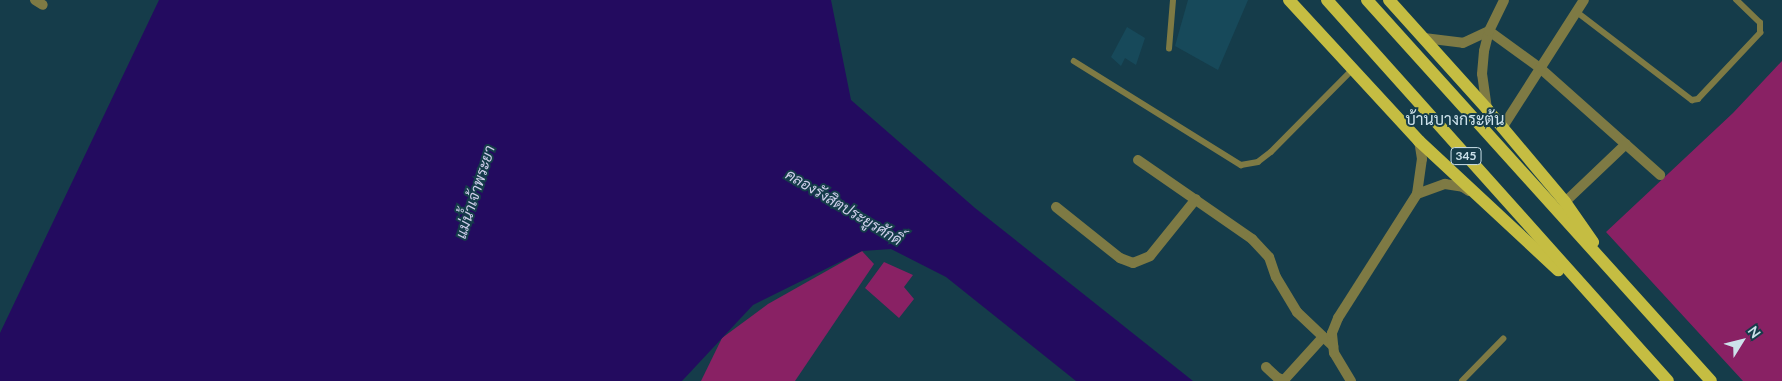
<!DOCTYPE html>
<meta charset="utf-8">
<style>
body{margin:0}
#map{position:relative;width:1782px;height:381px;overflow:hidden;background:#153c4a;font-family:Lato,Sarabun,sans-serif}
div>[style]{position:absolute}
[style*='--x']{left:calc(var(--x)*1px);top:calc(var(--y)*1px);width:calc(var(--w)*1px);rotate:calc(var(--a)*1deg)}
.built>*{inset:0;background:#17495a}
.green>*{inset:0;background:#892164}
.water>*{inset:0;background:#230b5f}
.service>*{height:5.5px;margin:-2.75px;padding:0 2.75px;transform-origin:2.75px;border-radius:2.75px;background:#7e7a44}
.minor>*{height:10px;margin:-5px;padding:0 5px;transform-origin:5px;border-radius:5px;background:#7e7a44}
.primary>*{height:12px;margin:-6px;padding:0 6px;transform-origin:6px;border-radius:6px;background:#c5bd42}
span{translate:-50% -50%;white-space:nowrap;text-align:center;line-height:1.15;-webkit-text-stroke:4px #153c4a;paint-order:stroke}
.shield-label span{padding:1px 4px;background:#153c4a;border:1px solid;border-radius:4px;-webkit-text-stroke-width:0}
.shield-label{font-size:12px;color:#cde2eb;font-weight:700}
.water-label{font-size:15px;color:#ceceea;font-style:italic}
.quarter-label{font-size:16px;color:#cde2eb}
.north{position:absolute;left:1717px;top:316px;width:50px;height:50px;-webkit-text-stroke:4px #153c4a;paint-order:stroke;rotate:54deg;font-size:14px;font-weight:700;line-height:20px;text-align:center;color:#cde2eb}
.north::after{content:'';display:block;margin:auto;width:18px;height:22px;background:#cde2eb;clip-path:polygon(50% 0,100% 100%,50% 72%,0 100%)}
</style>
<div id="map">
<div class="built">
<i style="clip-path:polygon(1188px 0,1248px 0,1218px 70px,1175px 46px)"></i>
<i style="clip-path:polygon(1127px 27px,1145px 38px,1136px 65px,1125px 58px,1121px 66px,1111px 57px)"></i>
</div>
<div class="green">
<i style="clip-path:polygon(1782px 61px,1782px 381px,1743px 381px,1606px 232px,1733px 113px)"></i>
<i style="clip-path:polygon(862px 251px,874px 264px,795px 381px,701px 381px,722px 338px,768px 304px)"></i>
<i style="clip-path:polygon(884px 262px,913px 275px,904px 287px,914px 299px,899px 318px,865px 288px)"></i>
</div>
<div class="water">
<i style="clip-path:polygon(159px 0,831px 0,851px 100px,975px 208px,1193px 381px,1076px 381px,946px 277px,891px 249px,862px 251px,753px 305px,682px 381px,0 381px,0 333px)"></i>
</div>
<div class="service">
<i style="--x:1577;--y:12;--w:145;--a:37.4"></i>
<i style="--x:1692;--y:100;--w:6;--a:-9"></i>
<i style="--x:1698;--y:99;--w:91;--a:-46.8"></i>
<i style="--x:1760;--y:33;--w:10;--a:-90"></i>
<i style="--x:1760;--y:23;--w:33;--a:-136"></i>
<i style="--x:1169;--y:49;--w:49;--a:-85.3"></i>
<i style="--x:1074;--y:61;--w:197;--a:31.9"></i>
<i style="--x:1241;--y:165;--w:17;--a:-10"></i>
<i style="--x:1258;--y:162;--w:16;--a:-38"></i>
<i style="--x:1271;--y:152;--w:117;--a:-45.3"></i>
<i style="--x:1462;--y:381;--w:59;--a:-45.7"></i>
</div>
<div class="minor">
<i style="--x:35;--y:0;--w:9;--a:32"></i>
<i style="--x:1489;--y:31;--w:63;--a:36"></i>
<i style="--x:1540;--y:68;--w:161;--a:41.7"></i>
<i style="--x:1424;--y:38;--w:39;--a:7"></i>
<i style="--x:1463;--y:43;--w:29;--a:-25"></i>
<i style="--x:1487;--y:109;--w:35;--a:-98"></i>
<i style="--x:1482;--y:74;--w:23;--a:-85"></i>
<i style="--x:1484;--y:51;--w:21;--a:-76"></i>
<i style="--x:1489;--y:31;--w:34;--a:-64"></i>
<i style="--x:1502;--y:128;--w:152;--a:-57.4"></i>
<i style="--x:1138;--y:160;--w:139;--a:34.7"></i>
<i style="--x:1252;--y:239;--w:25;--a:47"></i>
<i style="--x:1269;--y:257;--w:21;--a:71"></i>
<i style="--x:1276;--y:277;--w:41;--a:59"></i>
<i style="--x:1297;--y:312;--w:50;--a:43.4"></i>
<i style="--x:1417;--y:194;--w:30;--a:-20"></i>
<i style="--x:1445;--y:184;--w:18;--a:9"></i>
<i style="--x:1463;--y:187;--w:7;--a:34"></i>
<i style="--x:1565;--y:202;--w:84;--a:-43.6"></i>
<i style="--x:1056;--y:207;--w:82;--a:38.6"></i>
<i style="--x:1120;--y:258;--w:14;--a:21"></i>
<i style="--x:1133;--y:263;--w:18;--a:-22"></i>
<i style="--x:1150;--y:256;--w:73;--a:-51.1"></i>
<i style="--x:1266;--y:367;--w:16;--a:43"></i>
<i style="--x:1278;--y:378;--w:6;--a:18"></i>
<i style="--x:1284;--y:380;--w:58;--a:-47.8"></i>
<i style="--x:1351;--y:381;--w:33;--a:-121"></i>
<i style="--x:1334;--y:353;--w:20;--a:-96"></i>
<i style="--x:1332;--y:333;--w:16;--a:-68"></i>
<i style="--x:1338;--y:318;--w:147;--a:-57.5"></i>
<i style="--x:1417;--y:194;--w:35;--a:-82"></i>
<i style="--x:1422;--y:159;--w:18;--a:-99"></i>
</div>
<div class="primary">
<i style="--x:1289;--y:0;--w:192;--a:47.3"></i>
<i style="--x:1419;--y:141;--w:190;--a:42.9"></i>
<i style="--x:1327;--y:0;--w:511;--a:48.17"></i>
<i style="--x:1367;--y:0;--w:513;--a:47.92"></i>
<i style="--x:1389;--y:0;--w:147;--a:48"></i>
<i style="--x:1487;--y:109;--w:121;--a:50"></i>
<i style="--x:1565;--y:202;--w:49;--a:55"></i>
</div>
<div class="shield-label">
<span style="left:1466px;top:156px">345</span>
</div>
<div class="water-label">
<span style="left:475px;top:192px;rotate:-72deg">แม่น้ำเจ้าพระยา</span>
<span style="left:844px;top:207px;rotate:31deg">คลองรังสิตประยูรศักดิ์</span>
</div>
<div class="quarter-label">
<span style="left:1455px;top:119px">บ้านบางกระต้น</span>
</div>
<div class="north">N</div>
</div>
